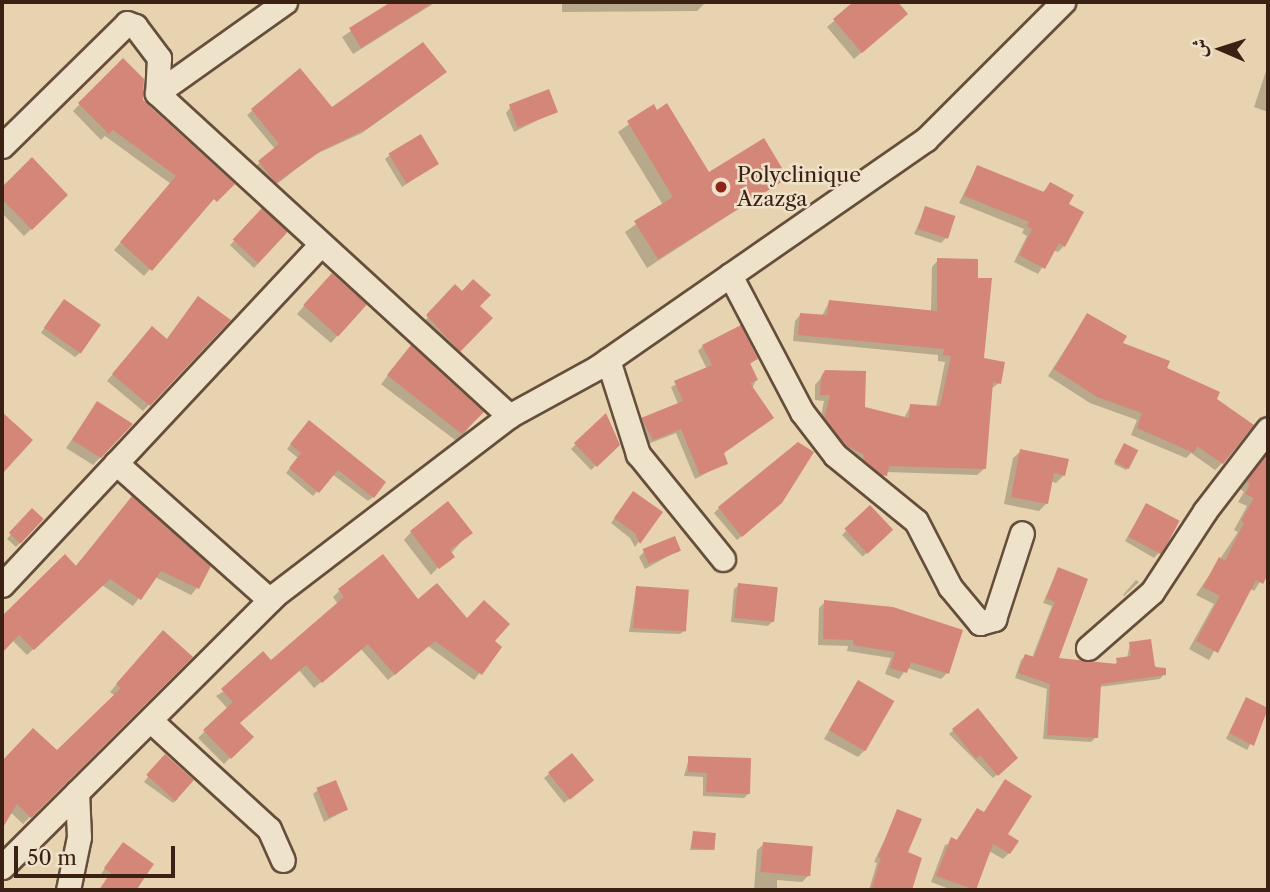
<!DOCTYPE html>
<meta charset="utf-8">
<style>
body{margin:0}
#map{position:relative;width:1270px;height:892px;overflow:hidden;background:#e7d3af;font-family:"Libre Caslon Text",Amiri,serif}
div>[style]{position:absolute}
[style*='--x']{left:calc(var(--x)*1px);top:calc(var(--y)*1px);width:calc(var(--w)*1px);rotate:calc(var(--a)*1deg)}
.shadow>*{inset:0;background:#0003;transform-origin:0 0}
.building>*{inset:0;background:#d48779;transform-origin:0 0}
.roads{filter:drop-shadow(2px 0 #654e3b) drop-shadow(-2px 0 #654e3b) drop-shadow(0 2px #654e3b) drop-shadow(0 -2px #654e3b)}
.minor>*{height:23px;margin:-11.5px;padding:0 11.5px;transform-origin:11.5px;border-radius:11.5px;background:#efe2cb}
.dots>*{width:19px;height:19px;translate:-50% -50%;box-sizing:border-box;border:4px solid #efe2cb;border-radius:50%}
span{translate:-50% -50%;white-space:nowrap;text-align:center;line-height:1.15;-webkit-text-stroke:5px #efe2cb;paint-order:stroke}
.poi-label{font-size:21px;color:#3a2114}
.left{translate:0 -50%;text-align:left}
.frame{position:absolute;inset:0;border:4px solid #3a2114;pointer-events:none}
.north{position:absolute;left:1186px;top:14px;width:70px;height:70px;-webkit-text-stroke:5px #efe2cb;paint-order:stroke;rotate:273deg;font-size:19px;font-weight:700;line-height:28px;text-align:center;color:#3a2114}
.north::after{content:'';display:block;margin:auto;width:24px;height:32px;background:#3a2114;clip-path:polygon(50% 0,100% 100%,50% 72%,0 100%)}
.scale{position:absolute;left:14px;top:846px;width:161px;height:32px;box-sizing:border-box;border:4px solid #3a2114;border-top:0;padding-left:9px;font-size:21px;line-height:24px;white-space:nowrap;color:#3a2114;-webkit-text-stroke:5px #efe2cb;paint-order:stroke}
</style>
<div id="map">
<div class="shadow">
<i style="clip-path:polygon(394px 2px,436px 2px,353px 54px,342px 37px)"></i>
<i style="clip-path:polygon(562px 2px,706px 2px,697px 11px,562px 12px)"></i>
<i style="clip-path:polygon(856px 2px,896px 2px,906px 14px,854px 59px,827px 27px)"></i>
<i style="clip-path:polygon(123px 61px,141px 101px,233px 184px,206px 205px,144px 276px,114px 250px,171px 184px,105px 136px,101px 140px,73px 111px)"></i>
<i style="clip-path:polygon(1268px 65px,1268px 112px,1254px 107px)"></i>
<i style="clip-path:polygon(299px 71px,331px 109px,440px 77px,362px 133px,314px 155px,272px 188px,255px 167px,275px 149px,247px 115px)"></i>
<i style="clip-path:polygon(653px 107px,709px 174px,786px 178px,647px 268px,625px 232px,663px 205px,618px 132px)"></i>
<i style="clip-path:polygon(510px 108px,556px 111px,514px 132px,506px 113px)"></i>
<i style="clip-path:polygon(390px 155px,437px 164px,402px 187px,385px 159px)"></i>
<i style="clip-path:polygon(32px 160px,66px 195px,24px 236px,2px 213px,2px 190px)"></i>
<i style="clip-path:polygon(977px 167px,1042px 193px,1050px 185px,1067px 205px,1064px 246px,1058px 252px,1053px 250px,1038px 274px,1014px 262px,1027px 236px,1022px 233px,1024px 229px,959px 203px)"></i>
<i style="clip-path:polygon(926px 208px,946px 238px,941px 243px,914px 234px)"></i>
<i style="left:262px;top:211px;width:33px;height:47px;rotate:43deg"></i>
<i style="clip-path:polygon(938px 260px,982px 360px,999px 383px,991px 389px,984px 469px,977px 475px,886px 472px,879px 481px,819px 425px,824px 401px,815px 400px,815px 385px,826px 372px,863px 408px,904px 418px,911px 405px,936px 407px,945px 362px,938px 361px,938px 355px,793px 341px,795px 321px,801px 314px,822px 316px,829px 302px,931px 312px,932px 267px)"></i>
<i style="clip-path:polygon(325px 282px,338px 335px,331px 343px,297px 314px)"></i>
<i style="left:455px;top:287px;width:47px;height:51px;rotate:42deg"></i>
<i style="clip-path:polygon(192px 305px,228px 320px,143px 411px,107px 381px,146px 335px,166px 340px)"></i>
<i style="clip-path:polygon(59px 306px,80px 353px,75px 357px,41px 333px)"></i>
<i style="clip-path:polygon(1087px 315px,1120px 344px,1215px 399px,1222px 463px,1215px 470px,1191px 453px,1186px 458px,1131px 435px,1137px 420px,1090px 403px,1048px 376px)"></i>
<i style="clip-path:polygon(703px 346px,756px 359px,749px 365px,756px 380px,722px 454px,726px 463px,695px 479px,676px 433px,648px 444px,637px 424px,678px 404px,671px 387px,707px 369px,698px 351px)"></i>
<i style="left:404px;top:354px;width:96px;height:38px;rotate:37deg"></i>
<i style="clip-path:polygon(97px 403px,131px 424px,93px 465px,66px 448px)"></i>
<i style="clip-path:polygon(605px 416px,613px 449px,591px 470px,571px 449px)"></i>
<i style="clip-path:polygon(305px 427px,373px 497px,368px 501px,332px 474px,313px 496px,286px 473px,298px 458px,287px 449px)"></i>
<i style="clip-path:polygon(1123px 447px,1128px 468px,1126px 470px,1114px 464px)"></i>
<i style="clip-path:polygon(1268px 450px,1268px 570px,1254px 591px,1249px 588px,1209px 660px,1189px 649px,1214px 604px,1196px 595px,1238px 532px,1234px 530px,1247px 506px,1238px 502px,1244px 492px,1240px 489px)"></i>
<i style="clip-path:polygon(1021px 451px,1064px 475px,1056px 483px,1051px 481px,1046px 504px,1039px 511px,1004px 504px,1013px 458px)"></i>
<i style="clip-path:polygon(132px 498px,208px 566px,197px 588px,191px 595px,155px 577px,133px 606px,102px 585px,27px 655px,12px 640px,2px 650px,2px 618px,65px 556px,75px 567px)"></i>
<i style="clip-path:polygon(629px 498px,660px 513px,635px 547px,630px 538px,611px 523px)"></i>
<i style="clip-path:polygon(1146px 505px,1159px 553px,1154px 558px,1125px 541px)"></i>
<i style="clip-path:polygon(719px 508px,775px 508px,737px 540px,714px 513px)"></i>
<i style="left:870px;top:508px;width:30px;height:39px;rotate:46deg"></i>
<i style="clip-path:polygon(27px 515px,42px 520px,16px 547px,7px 539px)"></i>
<i style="clip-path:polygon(411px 532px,463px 540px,431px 575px,404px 540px)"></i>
<i style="clip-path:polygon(679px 550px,645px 569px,639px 557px,644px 552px)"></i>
<i style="clip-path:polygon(1058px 569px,1057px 660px,1112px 665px,1127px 658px,1130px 644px,1164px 674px,1160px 679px,1099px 687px,1096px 737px,1091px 742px,1043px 739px,1047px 689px,1015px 678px,1021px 660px,1025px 656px,1032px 658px,1052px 606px,1043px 603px)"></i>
<i style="clip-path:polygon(1136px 580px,1139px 582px,1124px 596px,1123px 595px)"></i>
<i style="clip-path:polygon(739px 585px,773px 621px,768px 626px,731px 622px,734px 589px)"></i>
<i style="clip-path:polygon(636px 588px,685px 630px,680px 634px,629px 632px)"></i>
<i style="clip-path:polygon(339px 591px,418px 602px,467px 620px,500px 647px,474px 680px,428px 646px,388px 680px,361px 649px,314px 688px,299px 670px,238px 724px,251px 737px,224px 764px,198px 738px,228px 709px,216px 696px,271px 662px,338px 604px,333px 597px)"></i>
<i style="clip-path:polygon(825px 602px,947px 673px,941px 679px,907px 668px,899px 679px,885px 674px,891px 658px,847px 651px,848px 646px,818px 645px,819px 608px)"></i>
<i style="clip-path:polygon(156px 639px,191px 657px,23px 824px,2px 804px,2px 763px,33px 730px,57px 753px,115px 696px,110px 692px)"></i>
<i style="clip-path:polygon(858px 682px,865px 750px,858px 757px,824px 739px)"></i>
<i style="left:1247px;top:699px;width:24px;height:45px;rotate:28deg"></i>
<i style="clip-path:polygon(978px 710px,1016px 758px,993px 778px,949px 734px)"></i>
<i style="clip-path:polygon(689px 758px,749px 793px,744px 798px,703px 796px,703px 777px,684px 776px)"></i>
<i style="clip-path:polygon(160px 761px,178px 799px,173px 803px,144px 782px)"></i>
<i style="clip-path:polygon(549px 774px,587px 785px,564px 803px,544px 778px)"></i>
<i style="clip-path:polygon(1005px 781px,1009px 853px,1003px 859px,989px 851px,974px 890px,952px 890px,931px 882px,945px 845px,956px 841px,977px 810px,983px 814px)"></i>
<i style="clip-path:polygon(318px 790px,346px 810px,324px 822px,313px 794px)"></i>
<i style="clip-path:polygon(898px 811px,906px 853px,920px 859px,911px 890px,869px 890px,877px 863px,874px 862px)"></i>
<i style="clip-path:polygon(693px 833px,712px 850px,690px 850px)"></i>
<i style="clip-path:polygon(764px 844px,808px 876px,802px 882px,777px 880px,777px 890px,754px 890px,757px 850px)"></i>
<i style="clip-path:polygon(118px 849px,152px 864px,137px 890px,99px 890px,107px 878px,101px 874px)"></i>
</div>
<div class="building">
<i style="clip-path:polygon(391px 2px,434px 2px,361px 48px,349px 28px)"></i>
<i style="clip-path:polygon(853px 2px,898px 2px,908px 14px,862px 53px,833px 19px)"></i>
<i style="clip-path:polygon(423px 42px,447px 72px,368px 128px,321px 151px,276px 183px,258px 161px,279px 144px,251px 109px,300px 68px,332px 107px)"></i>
<i style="clip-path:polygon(123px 58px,144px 79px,143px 100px,235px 184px,217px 202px,214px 199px,152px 271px,120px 242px,176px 176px,113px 130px,109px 134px,78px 103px)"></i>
<i style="left:549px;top:89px;width:25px;height:43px;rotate:69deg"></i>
<i style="clip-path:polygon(667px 103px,709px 172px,764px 138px,788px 178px,658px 259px,634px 221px,673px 197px,627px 121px,654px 104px,657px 110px)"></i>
<i style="left:421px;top:134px;width:35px;height:38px;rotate:59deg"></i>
<i style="clip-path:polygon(32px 157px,68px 195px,32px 230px,2px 199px,2px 187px)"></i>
<i style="clip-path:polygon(977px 165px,1044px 192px,1050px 182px,1074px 195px,1069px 204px,1084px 212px,1065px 247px,1059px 243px,1045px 269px,1019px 255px,1032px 229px,1027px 226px,1029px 222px,964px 196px)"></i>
<i style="left:925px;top:206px;width:32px;height:24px;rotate:18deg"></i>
<i style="left:262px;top:208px;width:35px;height:43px;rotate:43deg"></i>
<i style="clip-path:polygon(937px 258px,978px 259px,978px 278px,992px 278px,984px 358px,1005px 362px,1001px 384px,993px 382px,986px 469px,889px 466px,887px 476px,881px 475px,863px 460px,864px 455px,845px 445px,824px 418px,830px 395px,820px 395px,821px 377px,825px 370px,866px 371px,865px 407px,909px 418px,910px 404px,940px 406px,951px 356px,943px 355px,944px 349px,798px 335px,800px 313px,827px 315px,829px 300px,937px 311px)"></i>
<i style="left:332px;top:273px;width:47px;height:43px;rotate:42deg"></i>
<i style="clip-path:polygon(473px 279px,491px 295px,480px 306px,493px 318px,460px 352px,426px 315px,455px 284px,462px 291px)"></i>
<i style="clip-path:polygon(198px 296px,231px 320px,150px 406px,112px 374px,152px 326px,167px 339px)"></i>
<i style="left:64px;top:299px;width:45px;height:35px;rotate:35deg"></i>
<i style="clip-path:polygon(1087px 313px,1127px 336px,1123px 343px,1170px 361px,1167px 368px,1220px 392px,1217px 399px,1254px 425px,1223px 464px,1197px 446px,1194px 453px,1137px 428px,1142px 413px,1097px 397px,1054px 369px)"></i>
<i style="clip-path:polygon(741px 325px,758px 359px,750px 363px,758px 380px,750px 383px,774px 418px,724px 453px,728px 464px,700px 475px,681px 429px,653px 440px,641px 418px,683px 401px,674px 381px,712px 365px,702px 345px)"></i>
<i style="clip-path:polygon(411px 345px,484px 412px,462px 434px,387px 375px)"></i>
<i style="clip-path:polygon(97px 401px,133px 424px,101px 458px,72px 440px)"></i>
<i style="clip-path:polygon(2px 412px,33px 440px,2px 474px)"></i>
<i style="clip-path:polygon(606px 413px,620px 445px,597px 467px,574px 443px)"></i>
<i style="clip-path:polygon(309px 420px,386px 482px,374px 498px,338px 470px,319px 493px,289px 468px,301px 453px,290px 444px)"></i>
<i style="clip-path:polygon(798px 442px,814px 452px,782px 503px,742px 537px,718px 507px)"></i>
<i style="left:1124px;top:443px;width:16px;height:21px;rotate:27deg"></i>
<i style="clip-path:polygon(1020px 449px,1069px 459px,1065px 476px,1054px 473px,1048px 504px,1011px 497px)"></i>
<i style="clip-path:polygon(1268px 452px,1268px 574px,1263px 584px,1256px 580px,1218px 653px,1196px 641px,1220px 596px,1203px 587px,1219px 557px,1225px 561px,1244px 523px,1241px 521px,1254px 498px,1245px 494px,1250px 484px,1246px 481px)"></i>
<i style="clip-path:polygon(633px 491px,663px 512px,640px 544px,635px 533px,614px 518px)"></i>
<i style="clip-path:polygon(132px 496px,211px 566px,199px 589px,161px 571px,141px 600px,110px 579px,34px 650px,19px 635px,2px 653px,2px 616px,65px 554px,76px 566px)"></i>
<i style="clip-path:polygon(448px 501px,473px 533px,450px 550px,455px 557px,439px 569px,410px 531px)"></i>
<i style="left:1146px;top:503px;width:38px;height:38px;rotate:28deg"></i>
<i style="left:870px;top:505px;width:34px;height:35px;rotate:47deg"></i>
<i style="left:32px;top:508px;width:16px;height:34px;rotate:43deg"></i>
<i style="left:675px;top:536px;width:16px;height:35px;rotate:68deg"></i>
<i style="clip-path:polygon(383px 554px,418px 599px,437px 583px,467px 618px,484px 600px,510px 624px,495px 641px,502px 647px,482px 675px,435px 641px,395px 675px,368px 644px,322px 683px,306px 665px,240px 723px,254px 737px,231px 759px,203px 730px,233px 702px,221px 689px,263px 651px,271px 660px,344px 597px,338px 589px)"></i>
<i style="clip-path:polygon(1058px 567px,1088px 579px,1059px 658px,1117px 664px,1116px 658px,1131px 656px,1129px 642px,1151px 639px,1155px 667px,1166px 668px,1166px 675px,1101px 684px,1098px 738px,1047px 735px,1050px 684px,1018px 673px,1025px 654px,1034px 657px,1055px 602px,1046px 598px)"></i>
<i style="left:738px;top:583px;width:40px;height:35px;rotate:6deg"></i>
<i style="left:636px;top:586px;width:53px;height:42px;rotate:4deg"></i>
<i style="clip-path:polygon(824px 600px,893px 607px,963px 630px,949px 674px,911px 662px,907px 673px,890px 668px,895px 652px,853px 645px,853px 640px,823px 639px)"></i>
<i style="clip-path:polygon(163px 630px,193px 657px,31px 818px,17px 804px,2px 829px,2px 761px,33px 728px,57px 750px,121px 688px,116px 684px)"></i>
<i style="left:858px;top:680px;width:42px;height:58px;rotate:30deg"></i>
<i style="clip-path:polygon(1246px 697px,1268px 708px,1254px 746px,1229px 733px)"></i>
<i style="clip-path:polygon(978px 708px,1018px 758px,998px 776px,980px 755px,976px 759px,952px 729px)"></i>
<i style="left:572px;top:753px;width:35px;height:31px;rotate:51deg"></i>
<i style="left:165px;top:754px;width:39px;height:28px;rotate:42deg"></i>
<i style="clip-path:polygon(688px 756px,751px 758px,750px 794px,706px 792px,707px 773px,688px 772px)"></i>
<i style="clip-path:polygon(1005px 779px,1032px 796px,1008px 834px,1019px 841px,1010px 854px,993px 844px,976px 890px,936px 876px,951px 837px,957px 840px,977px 808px,984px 812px)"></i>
<i style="left:336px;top:780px;width:32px;height:21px;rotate:68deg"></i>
<i style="clip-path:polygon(897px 809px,922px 819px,908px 852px,922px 858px,912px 890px,871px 890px,881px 858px,878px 857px)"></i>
<i style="left:693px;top:831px;width:23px;height:17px;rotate:5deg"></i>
<i style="clip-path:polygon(123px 842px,154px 864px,136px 890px,99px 890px,111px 873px,104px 868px)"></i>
<i style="left:763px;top:842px;width:50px;height:30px;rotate:5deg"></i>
</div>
<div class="roads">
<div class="minor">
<i style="--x:157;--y:93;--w:478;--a:42.5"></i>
<i style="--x:157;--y:93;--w:157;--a:-35.4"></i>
<i style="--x:2;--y:146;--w:175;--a:-44.5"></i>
<i style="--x:127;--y:23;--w:9;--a:21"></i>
<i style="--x:135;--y:26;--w:40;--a:53"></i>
<i style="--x:159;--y:58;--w:35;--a:93"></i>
<i style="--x:730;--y:275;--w:155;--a:62.3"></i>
<i style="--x:802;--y:412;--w:54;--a:52.5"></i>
<i style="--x:835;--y:455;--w:104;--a:39.2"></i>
<i style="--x:916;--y:521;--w:74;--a:62.7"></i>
<i style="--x:950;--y:587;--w:47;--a:50.2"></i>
<i style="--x:980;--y:623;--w:15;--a:-16"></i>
<i style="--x:994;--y:619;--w:90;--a:-72"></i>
<i style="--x:608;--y:360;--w:99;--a:72.3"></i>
<i style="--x:638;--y:454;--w:135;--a:51"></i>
<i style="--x:116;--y:463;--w:206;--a:41.7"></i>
<i style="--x:2;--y:585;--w:467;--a:-46.9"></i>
<i style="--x:1088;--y:648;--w:85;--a:-41.2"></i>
<i style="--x:1152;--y:592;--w:97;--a:-56.8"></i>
<i style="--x:1205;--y:511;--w:103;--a:-52.5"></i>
<i style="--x:150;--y:720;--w:161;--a:42.5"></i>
<i style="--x:269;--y:829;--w:34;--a:66"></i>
<i style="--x:2;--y:867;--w:385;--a:-44.9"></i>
<i style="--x:275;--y:595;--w:295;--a:-37.4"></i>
<i style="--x:509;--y:416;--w:102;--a:-28.8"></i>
<i style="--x:598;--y:367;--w:399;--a:-34.8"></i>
<i style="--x:926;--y:139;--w:194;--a:-45"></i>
<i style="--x:68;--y:890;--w:54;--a:-78.3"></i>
<i style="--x:79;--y:837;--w:45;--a:-92.5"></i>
</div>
</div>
<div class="dots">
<i style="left:721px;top:187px;background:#8f2418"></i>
</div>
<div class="poi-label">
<span class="left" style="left:737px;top:187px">Polyclinique<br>Azazga</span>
</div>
<div class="frame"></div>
<div class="north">ش</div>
<div class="scale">50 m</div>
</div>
